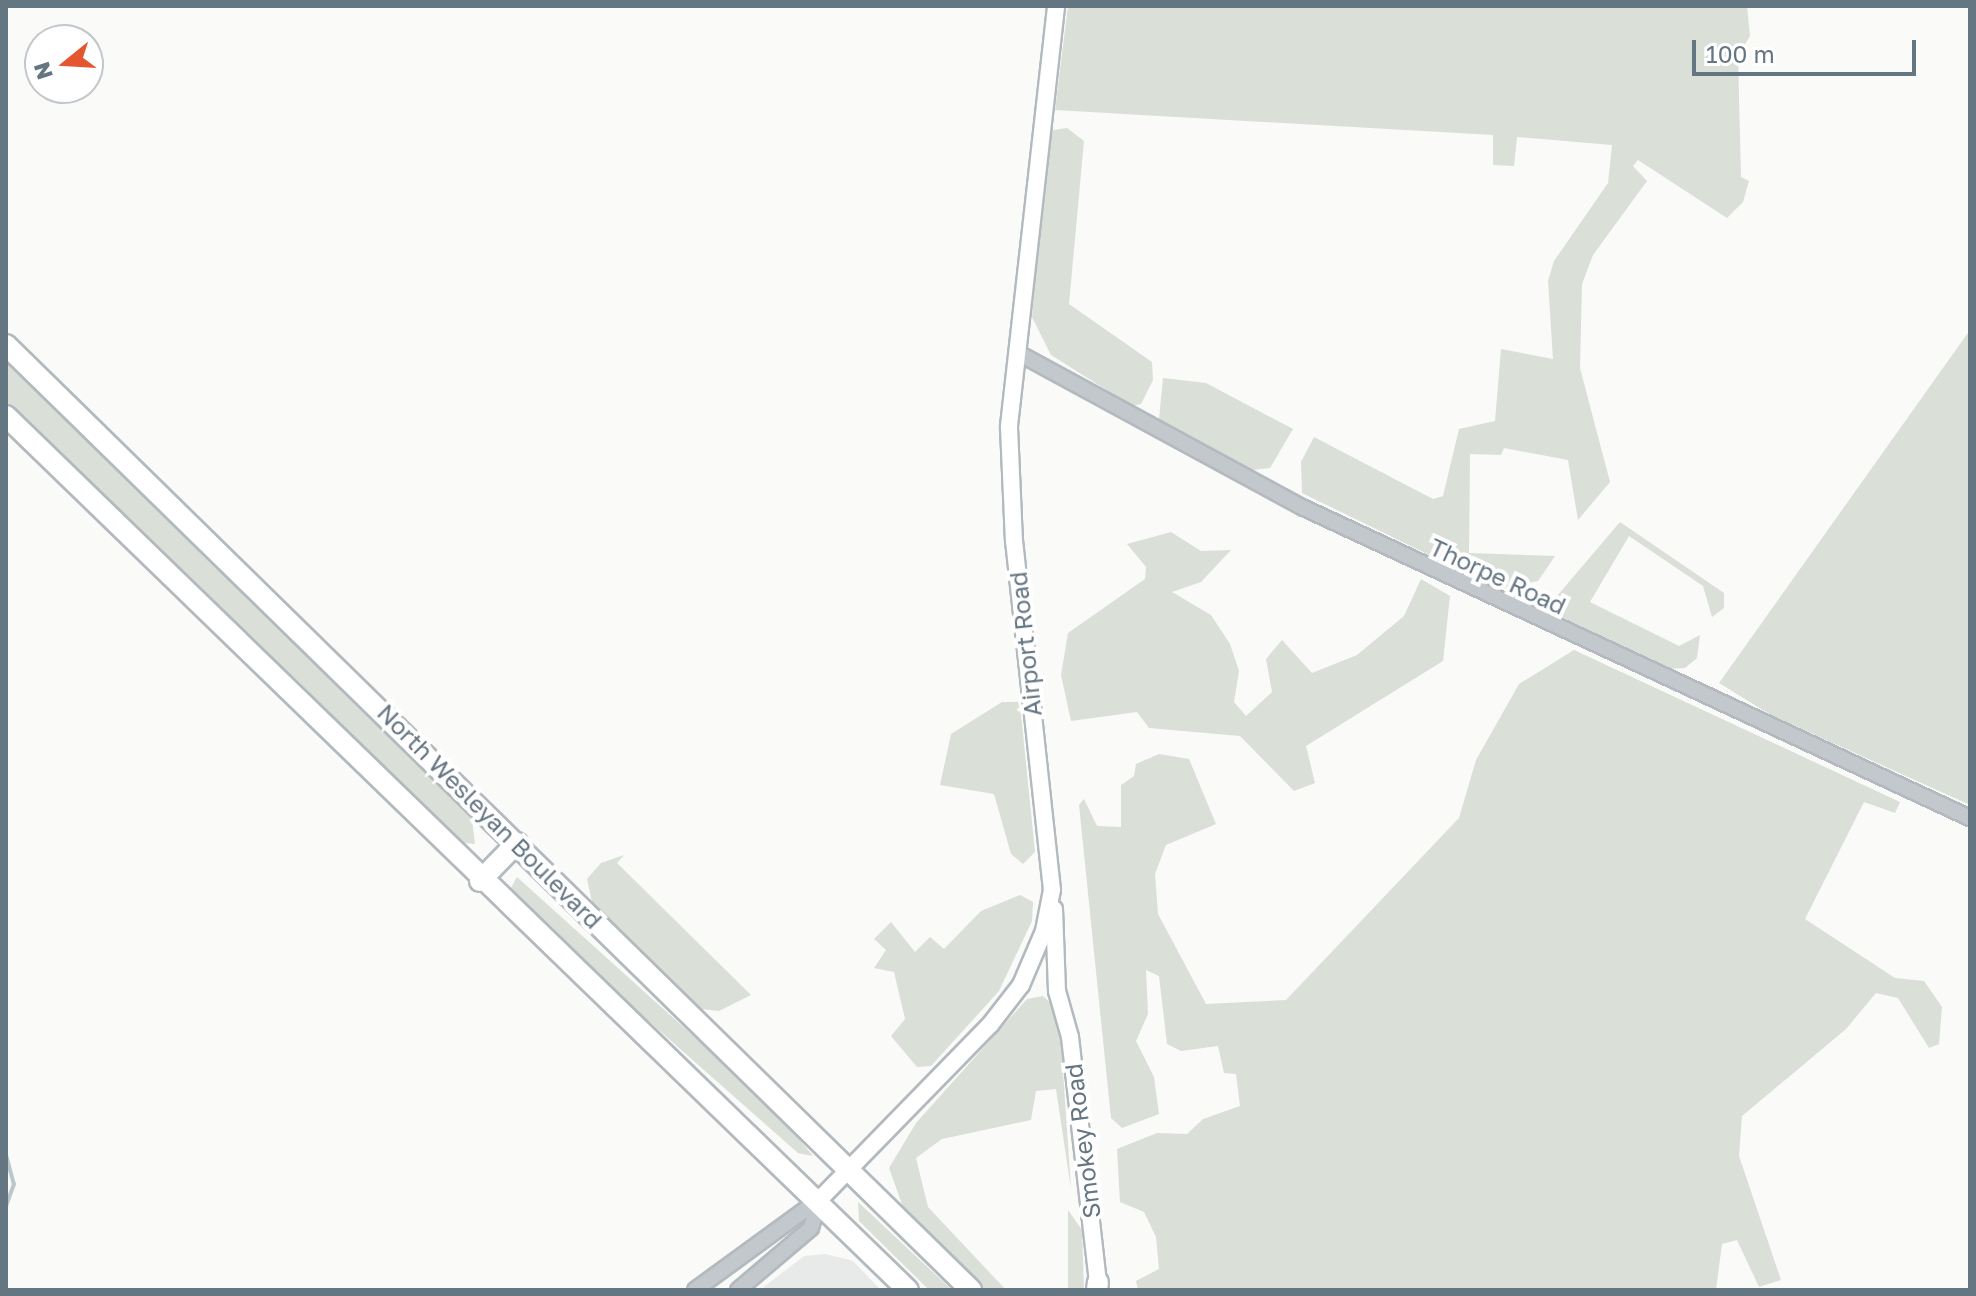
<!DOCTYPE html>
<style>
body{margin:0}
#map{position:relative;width:1976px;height:1296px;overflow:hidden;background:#fafaf8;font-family:"Golos Text",sans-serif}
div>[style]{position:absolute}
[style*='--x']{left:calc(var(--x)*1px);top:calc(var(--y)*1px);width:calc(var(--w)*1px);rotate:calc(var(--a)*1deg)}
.built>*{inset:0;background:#e8e9e9}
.green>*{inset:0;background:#dadfd7}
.stream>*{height:4px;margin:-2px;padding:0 2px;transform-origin:2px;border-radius:2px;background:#bbc7cb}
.roads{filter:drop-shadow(2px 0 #b3babf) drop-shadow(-2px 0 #b3babf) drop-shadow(0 2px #b3babf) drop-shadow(0 -2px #b3babf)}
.tertiary>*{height:14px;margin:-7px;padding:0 7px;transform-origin:7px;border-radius:7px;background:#c3c8cc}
.secondary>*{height:16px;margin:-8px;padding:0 8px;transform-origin:8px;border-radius:8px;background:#fff}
.trunk>*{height:20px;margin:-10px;padding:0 10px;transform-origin:10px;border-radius:10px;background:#fff}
span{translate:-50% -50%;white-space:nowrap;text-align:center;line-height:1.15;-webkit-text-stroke:8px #fff;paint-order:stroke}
.street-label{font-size:24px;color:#657683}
.frame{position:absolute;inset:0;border:8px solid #657683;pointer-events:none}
.north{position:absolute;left:24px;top:24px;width:80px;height:80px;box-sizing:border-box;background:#fff;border:2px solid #c1c8cd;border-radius:50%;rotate:252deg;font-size:22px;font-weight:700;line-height:32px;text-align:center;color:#657683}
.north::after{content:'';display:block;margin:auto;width:28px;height:36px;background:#e4572e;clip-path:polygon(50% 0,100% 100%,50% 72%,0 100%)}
.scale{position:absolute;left:1692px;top:40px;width:224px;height:36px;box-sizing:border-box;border:4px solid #657683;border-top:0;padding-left:10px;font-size:24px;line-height:28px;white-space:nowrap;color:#657683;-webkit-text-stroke:6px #fff;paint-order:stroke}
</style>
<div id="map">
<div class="built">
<i style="clip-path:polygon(826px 1254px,853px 1261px,881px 1290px,760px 1290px,804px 1256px)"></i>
</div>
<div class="green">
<i style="clip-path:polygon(1068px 6px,1747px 6px,1750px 36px,1738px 56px,1741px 177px,1749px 181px,1743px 202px,1727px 218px,1638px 160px,1633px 166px,1647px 181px,1593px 255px,1582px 284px,1580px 368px,1610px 482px,1578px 520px,1568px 460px,1504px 448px,1501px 455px,1470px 454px,1469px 553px,1555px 556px,1538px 581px,1499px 589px,1302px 493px,1301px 462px,1314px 437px,1433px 499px,1443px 496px,1459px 429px,1495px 421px,1501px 349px,1553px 359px,1548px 281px,1554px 261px,1608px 183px,1612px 145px,1517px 137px,1514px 166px,1493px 165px,1493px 135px,1055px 110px)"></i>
<i style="clip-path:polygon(1067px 128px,1084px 141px,1069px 304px,1152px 362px,1153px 380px,1141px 404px,1132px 406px,1051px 355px,1032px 317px,1047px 131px)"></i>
<i style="clip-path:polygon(1970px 330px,1970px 805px,1771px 715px,1719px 683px)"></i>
<i style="clip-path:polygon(6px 357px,451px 794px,472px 819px,475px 844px,455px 842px,6px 402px)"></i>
<i style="clip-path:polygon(1163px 378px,1206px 383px,1293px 429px,1270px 468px,1252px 470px,1159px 419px)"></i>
<i style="clip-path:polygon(1620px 522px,1724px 593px,1724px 608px,1712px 617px,1703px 586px,1629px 536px,1590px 602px,1679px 646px,1700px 635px,1697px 658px,1685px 668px,1667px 669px,1563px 620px,1557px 596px)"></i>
<i style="clip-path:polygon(1171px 532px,1201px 551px,1231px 550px,1201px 582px,1172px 592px,1211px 615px,1230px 644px,1239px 671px,1234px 702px,1246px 716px,1272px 692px,1266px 659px,1282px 640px,1312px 673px,1357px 655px,1404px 616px,1421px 579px,1450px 596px,1443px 661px,1306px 746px,1315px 783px,1294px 791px,1240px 736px,1149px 728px,1137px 712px,1071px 721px,1061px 675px,1068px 633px,1145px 579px,1146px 567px,1127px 544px)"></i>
<i style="clip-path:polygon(1574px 650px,1900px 802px,1895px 813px,1864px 802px,1805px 919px,1895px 978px,1924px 981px,1942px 1007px,1939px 1044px,1929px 1048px,1898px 998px,1876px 993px,1846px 1029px,1742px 1116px,1739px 1156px,1781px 1280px,1759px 1287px,1737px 1240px,1722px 1244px,1716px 1290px,1138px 1290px,1136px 1281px,1159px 1269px,1156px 1237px,1144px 1212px,1120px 1202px,1117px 1149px,1157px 1133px,1187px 1134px,1203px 1119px,1240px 1106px,1236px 1074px,1224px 1073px,1218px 1046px,1181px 1051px,1167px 1044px,1159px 976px,1146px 970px,1148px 1014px,1136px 1041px,1154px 1077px,1159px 1114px,1122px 1128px,1111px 1118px,1079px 805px,1084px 799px,1097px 826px,1121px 827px,1121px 785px,1134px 776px,1136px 764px,1159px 754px,1189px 759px,1216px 824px,1166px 845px,1155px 874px,1158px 914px,1206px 1004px,1286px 1000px,1459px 818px,1476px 760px,1519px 684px)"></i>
<i style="clip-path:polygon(1002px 702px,1018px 702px,1021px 714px,1035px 852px,1023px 864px,1011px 854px,994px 794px,940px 785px,951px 734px)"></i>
<i style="clip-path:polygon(624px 855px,617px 863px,751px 995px,719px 1011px,701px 1009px,592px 902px,587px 879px,601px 863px)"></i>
<i style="clip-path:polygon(517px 877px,771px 1106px,813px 1156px,798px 1153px,524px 911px,511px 888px)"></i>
<i style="clip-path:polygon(1020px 895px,1033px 902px,1032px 921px,999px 991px,931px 1066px,917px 1067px,891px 1036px,905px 1019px,894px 972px,874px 968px,886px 950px,874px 939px,891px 922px,915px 952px,930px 937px,944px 949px,981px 911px)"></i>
<i style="clip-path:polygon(1043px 996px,1056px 1008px,1061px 1042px,1071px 1189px,1056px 1089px,1036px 1091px,1031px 1120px,942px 1139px,916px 1158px,928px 1207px,1006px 1290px,985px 1290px,904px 1210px,889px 1168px,916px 1123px,1027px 999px)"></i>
<i style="clip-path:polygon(858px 1202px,952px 1290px,929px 1290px,859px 1221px)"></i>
<i style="clip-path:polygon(1068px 1210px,1082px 1230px,1084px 1290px,1068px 1290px)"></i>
</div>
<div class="stream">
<i style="--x:6;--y:1155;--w:30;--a:75"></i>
<i style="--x:14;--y:1184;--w:23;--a:110"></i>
</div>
<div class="roads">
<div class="tertiary">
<i style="--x:1018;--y:353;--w:325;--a:28.5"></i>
<i style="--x:1304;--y:508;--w:735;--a:24.96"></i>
<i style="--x:695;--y:1290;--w:155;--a:-36.1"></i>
<i style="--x:738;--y:1290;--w:96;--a:-40.3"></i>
<i style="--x:811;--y:1228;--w:30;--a:-73"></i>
</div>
<div class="secondary">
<i style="--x:1054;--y:909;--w:82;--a:87.9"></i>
<i style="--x:1057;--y:991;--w:48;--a:74.2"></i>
<i style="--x:1070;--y:1037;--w:247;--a:83.5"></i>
<i style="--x:820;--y:1199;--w:243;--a:-45.7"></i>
<i style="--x:990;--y:1025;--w:51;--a:-52.2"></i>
<i style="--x:1021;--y:985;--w:59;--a:-66.9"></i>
<i style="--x:1044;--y:931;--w:42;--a:-79"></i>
<i style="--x:1052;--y:890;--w:350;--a:-96.2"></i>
<i style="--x:1014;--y:542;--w:116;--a:-92.5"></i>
<i style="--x:1009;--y:426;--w:423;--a:-83.6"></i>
</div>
<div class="trunk">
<i style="--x:6;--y:345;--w:1351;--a:44.4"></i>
<i style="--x:6;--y:416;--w:1256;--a:44.1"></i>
<i style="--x:480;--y:881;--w:53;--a:-45.8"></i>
<i style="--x:1097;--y:1290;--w:8;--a:-83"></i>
</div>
</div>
<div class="street-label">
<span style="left:1498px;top:576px;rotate:25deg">Thorpe Road</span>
<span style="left:1025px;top:644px;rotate:-96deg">Airport Road</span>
<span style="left:490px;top:816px;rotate:45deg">North Wesleyan Boulevard</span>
<span style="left:1082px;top:1141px;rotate:-97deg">Smokey Road</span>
</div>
<div class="frame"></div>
<div class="north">N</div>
<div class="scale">100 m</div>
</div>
